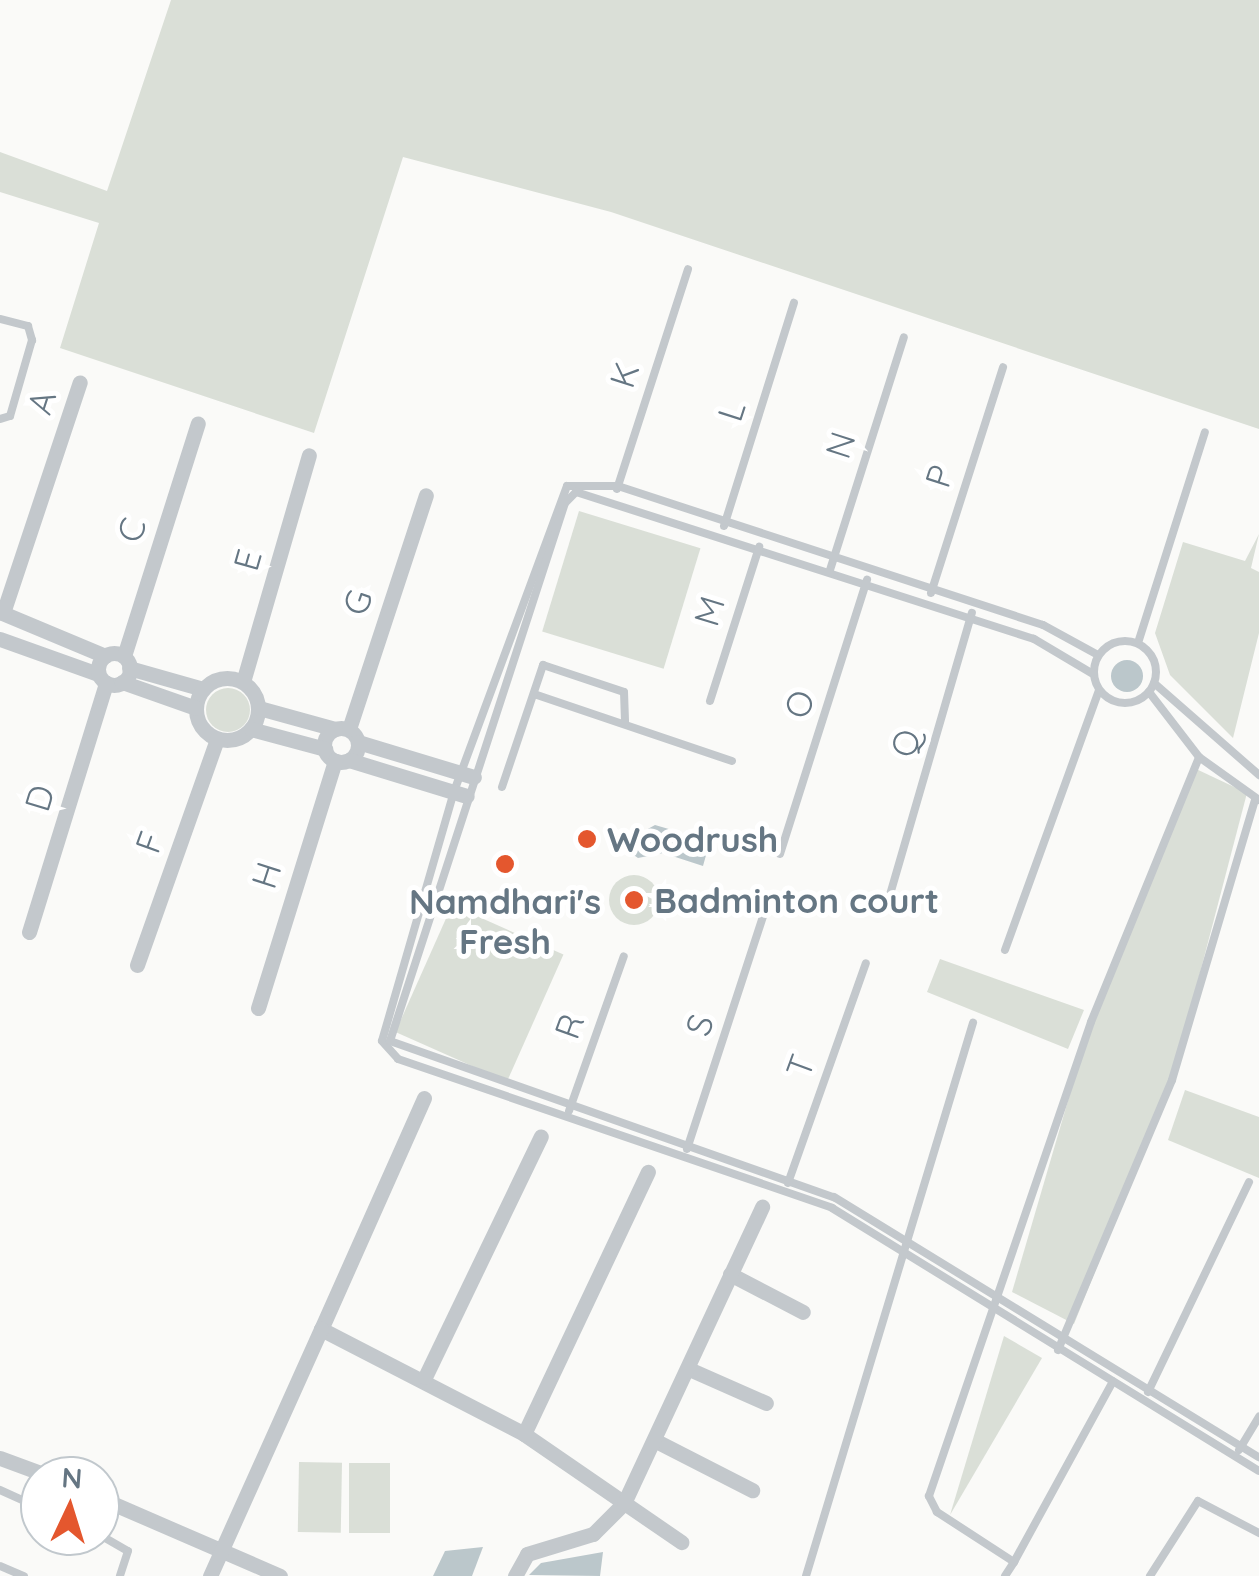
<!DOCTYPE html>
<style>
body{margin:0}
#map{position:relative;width:1259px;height:1576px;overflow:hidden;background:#fafaf8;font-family:Quicksand,sans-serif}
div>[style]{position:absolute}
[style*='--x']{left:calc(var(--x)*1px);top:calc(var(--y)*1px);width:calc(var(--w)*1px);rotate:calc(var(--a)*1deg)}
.green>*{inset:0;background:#dadfd7;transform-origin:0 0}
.round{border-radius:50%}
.water>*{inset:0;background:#bbc7cb}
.service>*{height:8px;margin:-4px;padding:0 4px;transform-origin:4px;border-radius:4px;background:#c3c8cc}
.service>.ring{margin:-4px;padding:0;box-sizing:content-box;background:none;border:8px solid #c3c8cc;border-radius:50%}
.minor>*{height:15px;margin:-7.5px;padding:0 7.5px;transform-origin:7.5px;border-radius:7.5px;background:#c3c8cc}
.minor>.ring{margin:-7.5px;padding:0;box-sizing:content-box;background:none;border:15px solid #c3c8cc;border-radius:50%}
.dots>*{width:28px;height:28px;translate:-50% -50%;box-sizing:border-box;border:5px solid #fff;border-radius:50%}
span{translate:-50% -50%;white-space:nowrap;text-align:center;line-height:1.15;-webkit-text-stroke:10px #fff;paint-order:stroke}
.street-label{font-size:35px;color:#657683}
.poi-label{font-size:35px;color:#657683;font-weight:700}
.left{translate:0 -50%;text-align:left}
.north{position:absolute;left:20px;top:1456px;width:100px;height:100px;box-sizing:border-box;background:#fff;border:2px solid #c1c8cd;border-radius:50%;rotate:4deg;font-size:28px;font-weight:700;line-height:40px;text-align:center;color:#657683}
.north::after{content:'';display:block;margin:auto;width:35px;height:45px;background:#e4572e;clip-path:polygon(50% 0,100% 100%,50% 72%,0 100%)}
</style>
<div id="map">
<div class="green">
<i style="clip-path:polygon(171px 0,1259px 0,1259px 429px,611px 212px,403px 157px,314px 433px,60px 348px,99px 223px,0 192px,0 152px,107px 191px)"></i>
<i style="left:579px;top:511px;width:127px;height:126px;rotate:17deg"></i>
<i style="clip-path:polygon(1259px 534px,1251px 568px,1259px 572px,1259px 633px,1233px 738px,1170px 675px,1155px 633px,1183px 542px,1245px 561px)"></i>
<i class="round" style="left:206px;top:688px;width:44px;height:44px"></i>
<i style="clip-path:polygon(1194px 768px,1247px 793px,1172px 1080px,1074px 1324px,1012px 1292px,1091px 1022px)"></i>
<i class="round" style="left:609px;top:875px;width:50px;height:50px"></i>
<i style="left:452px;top:905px;width:122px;height:139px;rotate:24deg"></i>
<i style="clip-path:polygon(940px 959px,1084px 1010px,1068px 1049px,927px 992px)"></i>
<i style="clip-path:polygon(1185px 1090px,1259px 1117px,1259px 1178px,1168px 1140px)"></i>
<i style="clip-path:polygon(1004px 1336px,1042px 1358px,950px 1515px)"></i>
<i style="left:299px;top:1462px;width:43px;height:70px;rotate:1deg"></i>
<i style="left:349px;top:1463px;width:41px;height:70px"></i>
</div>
<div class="water">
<i class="round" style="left:1111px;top:660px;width:32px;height:32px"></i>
<i style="clip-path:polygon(655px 825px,710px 841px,703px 866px,663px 853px,638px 858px,619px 845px)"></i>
<i style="clip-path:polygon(483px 1547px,472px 1576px,433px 1576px,445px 1551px)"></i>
<i style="clip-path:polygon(603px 1552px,600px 1576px,529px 1575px,541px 1563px)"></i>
</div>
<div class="service">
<i style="--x:0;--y:319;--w:29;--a:14"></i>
<i style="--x:28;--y:326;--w:15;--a:74"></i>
<i style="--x:32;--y:340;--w:79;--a:106.1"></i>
<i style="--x:10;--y:416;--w:10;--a:163"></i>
<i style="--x:617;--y:489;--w:231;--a:-72.1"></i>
<i style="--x:724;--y:526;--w:234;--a:-72.6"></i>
<i style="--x:830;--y:570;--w:244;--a:-72.4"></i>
<i style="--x:931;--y:593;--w:237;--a:-72.3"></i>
<i class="ring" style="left:1094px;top:641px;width:54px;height:54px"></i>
<i style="--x:1138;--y:643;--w:221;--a:-72.4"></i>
<i style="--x:1098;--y:655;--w:63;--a:-151.4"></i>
<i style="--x:1043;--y:625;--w:448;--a:-161.9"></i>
<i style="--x:617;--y:486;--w:50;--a:180"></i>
<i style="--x:567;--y:486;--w:322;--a:110.3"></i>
<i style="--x:455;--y:788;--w:263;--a:106.1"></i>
<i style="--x:382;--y:1041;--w:24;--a:48"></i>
<i style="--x:398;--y:1059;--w:459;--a:18.9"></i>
<i style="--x:832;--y:1208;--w:501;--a:31.63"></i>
<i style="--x:1093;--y:674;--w:69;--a:-149.3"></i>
<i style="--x:1034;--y:639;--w:481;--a:-162.2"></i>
<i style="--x:576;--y:492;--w:16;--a:135"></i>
<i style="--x:565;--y:503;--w:566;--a:108.02"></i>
<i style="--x:390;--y:1041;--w:471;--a:19.4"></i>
<i style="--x:834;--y:1197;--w:498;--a:31.5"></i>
<i style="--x:1154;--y:683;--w:140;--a:41.2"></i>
<i style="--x:1149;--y:692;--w:82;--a:52.4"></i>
<i style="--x:1199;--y:757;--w:74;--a:35.6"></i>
<i style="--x:534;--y:694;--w:209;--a:18.7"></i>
<i style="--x:710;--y:701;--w:162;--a:-72.3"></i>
<i style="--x:502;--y:787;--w:129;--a:-71.4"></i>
<i style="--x:543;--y:665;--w:85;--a:18.4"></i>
<i style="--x:624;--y:692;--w:30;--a:88"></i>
<i style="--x:780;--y:854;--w:288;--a:-72.4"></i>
<i style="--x:889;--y:898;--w:297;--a:-73.8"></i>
<i style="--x:1005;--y:950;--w:276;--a:-70.1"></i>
<i style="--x:569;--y:1111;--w:164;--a:-70.5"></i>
<i style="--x:687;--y:1149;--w:248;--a:-71.9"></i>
<i style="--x:788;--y:1183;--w:233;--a:-70.5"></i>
<i style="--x:1058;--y:1350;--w:293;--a:-67.1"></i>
<i style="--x:1172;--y:1080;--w:293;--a:-73.5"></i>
<i style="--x:1148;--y:1392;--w:233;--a:-64.3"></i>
<i style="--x:1239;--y:1450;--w:39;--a:-59"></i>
<i style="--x:0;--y:1490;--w:44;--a:24.2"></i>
<i style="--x:100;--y:1535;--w:32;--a:30"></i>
<i style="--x:128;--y:1551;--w:26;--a:108"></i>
<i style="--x:1014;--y:1562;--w:206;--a:-61.3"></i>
<i style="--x:0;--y:1566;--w:26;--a:23"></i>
<i style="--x:806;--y:1576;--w:578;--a:-73.2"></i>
<i style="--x:1005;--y:1576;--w:17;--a:-57"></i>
<i style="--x:1014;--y:1562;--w:92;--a:-147"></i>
<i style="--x:937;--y:1512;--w:18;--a:-117"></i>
<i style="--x:929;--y:1496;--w:501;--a:-71.13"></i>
<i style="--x:1091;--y:1022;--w:286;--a:-67.8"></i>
<i style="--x:1150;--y:1576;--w:89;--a:-57.4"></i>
<i style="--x:1198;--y:1501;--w:69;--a:27.7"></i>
</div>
<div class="minor">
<i style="--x:0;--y:612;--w:114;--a:22.7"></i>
<i style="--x:3;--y:613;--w:243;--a:-71.6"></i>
<i style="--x:0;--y:639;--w:104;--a:19.7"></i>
<i class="ring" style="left:98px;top:653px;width:17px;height:17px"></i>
<i style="--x:124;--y:656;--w:244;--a:-72.4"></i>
<i style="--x:129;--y:668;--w:77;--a:15.8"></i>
<i class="ring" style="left:196px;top:678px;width:47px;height:47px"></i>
<i style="--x:122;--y:682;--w:78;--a:19.4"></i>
<i style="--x:243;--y:682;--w:236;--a:-73.8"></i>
<i style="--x:259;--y:708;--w:79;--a:15.4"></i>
<i class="ring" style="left:324px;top:728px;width:19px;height:19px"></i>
<i style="--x:251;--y:729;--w:77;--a:15.1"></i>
<i style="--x:349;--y:729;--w:246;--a:-71.8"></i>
<i style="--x:358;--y:742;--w:121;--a:16.8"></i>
<i style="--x:349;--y:760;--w:123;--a:17"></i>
<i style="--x:29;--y:932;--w:261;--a:-72.8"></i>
<i style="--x:137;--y:965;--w:240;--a:-70.5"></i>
<i style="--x:258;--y:1008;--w:259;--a:-72.7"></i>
<i style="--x:424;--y:1098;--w:253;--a:114"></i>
<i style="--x:321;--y:1329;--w:229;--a:27.3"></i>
<i style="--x:524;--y:1434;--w:191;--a:34.5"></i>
<i style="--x:730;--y:1274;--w:82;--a:27.5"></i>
<i style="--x:689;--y:1369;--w:84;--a:23.8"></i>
<i style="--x:425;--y:1377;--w:267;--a:-64.3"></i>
<i style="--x:524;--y:1434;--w:290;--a:-64.7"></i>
<i style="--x:658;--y:1442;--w:106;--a:27.1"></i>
<i style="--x:0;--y:1458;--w:52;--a:20.2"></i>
<i style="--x:100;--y:1498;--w:196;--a:23.4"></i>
<i style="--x:210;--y:1576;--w:271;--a:-65.8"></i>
<i style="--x:515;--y:1576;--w:25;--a:-61"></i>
<i style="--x:527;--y:1554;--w:69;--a:-16.9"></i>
<i style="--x:593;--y:1534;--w:44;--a:-45"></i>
<i style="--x:624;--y:1503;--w:327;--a:-65"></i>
</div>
<div class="dots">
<i style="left:587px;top:839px;background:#e4572e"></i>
<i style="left:505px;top:864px;background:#e4572e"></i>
<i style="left:634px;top:900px;background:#e4572e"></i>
</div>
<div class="street-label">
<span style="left:624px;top:375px;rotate:-72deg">K</span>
<span style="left:41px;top:402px;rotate:-72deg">A</span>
<span style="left:731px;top:411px;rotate:-72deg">L</span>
<span style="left:840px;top:445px;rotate:-72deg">N</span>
<span style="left:939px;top:476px;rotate:-72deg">P</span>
<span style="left:131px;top:530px;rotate:-72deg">C</span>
<span style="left:247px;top:560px;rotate:-74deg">E</span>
<span style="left:357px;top:602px;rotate:-71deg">G</span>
<span style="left:709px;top:611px;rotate:-73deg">M</span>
<span style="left:799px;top:704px;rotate:-72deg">O</span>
<span style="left:905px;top:743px;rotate:-74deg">Q</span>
<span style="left:39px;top:798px;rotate:-73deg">D</span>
<span style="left:149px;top:842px;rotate:-70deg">F</span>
<span style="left:266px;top:875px;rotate:-72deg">H</span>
<span style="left:699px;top:1025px;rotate:-72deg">S</span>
<span style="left:569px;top:1026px;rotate:-70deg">R</span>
<span style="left:800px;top:1066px;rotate:-70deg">T</span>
</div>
<div class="poi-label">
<span class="left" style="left:607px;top:839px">Woodrush</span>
<span class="left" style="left:654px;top:900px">Badminton court</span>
<span style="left:505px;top:921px">Namdhari's<br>Fresh</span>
</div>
<div class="north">N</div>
</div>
